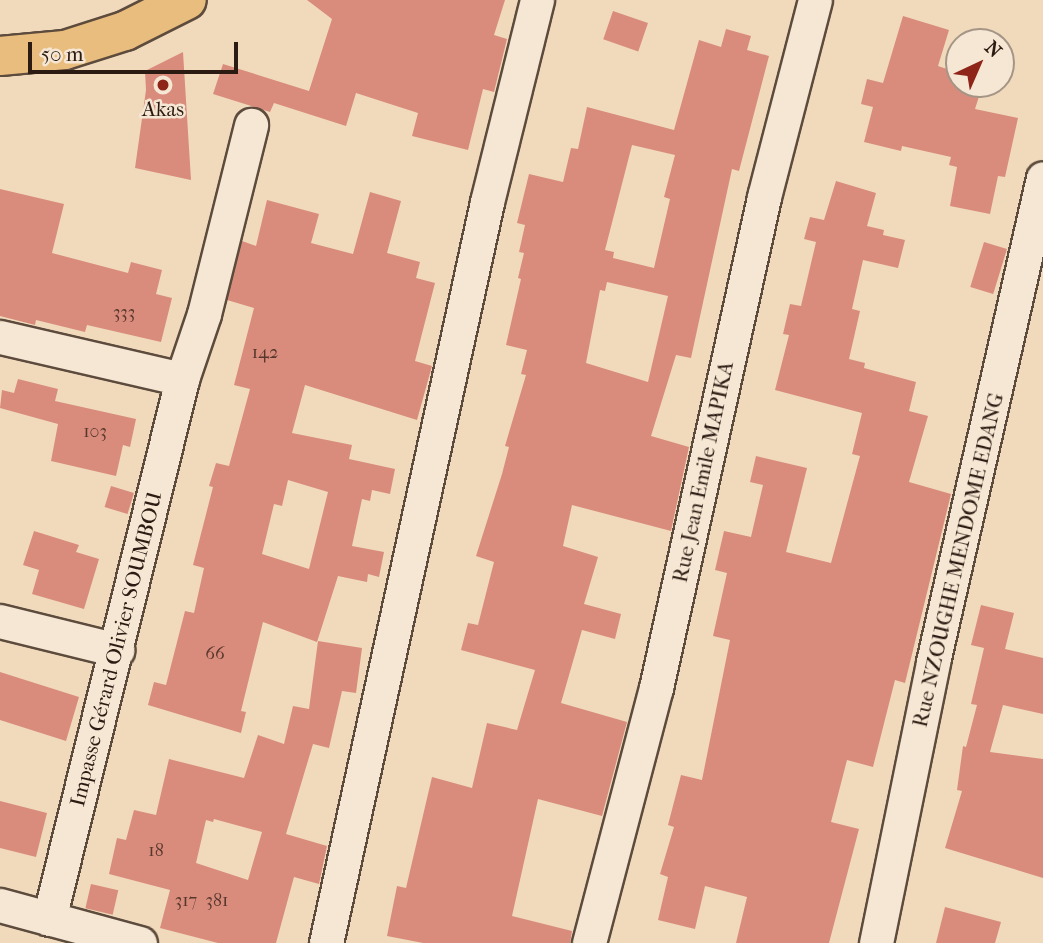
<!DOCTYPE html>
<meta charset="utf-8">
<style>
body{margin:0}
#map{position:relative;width:1043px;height:943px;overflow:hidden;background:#f0dabb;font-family:"IM FELL French Canon",serif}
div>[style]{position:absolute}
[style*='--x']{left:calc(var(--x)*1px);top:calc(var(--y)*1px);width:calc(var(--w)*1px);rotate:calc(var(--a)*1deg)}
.building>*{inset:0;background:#d98c7c;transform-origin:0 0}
.roads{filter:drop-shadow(2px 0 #5d4b3d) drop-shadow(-2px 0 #5d4b3d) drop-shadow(0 2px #5d4b3d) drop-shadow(0 -2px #5d4b3d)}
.minor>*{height:33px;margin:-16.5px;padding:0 16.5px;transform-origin:16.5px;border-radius:16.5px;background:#f5e7d3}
.major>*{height:38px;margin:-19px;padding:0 19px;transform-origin:19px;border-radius:19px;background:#e8bd7e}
.dots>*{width:19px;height:19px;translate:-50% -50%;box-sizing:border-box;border:4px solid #f5e7d3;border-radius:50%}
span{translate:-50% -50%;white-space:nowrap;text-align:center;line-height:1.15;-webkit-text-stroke:5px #f5e7d3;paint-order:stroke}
.number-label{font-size:18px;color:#57372d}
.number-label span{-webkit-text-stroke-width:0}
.poi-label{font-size:21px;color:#2c1b13}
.street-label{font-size:21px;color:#2c1b13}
.north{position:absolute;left:945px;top:28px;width:70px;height:70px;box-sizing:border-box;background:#f5e7d3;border:2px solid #a59586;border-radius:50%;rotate:44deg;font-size:19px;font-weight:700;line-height:28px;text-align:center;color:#2c1b13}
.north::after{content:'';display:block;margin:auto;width:24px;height:32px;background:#8f2418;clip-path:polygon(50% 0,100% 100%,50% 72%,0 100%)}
.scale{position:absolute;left:28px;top:42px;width:210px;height:32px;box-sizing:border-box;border:4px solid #2c1b13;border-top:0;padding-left:9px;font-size:21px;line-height:24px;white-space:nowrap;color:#2c1b13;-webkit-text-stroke:5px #f5e7d3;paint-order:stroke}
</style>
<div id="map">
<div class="building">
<i style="clip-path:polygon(307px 0,505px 0,494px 35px,507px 39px,494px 92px,483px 89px,468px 150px,412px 136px,418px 113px,356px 93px,346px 126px,274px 103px,270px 112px,213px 94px,223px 64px,309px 91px,332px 19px)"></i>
<i style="left:613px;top:11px;width:37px;height:30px;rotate:19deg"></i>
<i style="clip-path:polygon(903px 16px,949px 30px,938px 66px,959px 73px,959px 84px,983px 84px,975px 109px,1018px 118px,1005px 177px,998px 176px,990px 214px,950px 206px,957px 167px,949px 165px,951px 157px,902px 146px,901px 151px,864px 142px,873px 107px,861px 104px,867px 79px,883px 83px)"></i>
<i style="clip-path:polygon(evenodd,726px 29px,751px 36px,747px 50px,769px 56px,739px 171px,732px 169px,691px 358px,676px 355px,651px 436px,689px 447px,671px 531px,572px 505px,563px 546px,598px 557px,584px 604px,621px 614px,615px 639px,582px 630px,561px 703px,627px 722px,602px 816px,538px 799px,512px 916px,572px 931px,570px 943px,423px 943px,387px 936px,397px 886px,406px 888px,432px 777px,472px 788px,487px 723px,517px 730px,535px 670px,461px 650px,468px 623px,478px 625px,494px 562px,476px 556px,502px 474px,509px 447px,505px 446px,526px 375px,521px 374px,527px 350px,506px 345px,521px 279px,518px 278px,524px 253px,519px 252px,525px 225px,517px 223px,529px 174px,563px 182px,571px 148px,578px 149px,587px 107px,674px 130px,699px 40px,721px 47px,726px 29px,632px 145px,675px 155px,664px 197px,670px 199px,654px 268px,613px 258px,614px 252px,605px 250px,632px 145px,726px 29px,607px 282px,668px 296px,648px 382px,586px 363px,600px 290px,605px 291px,607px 282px)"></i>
<i style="clip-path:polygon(183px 52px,191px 180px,135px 168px,146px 90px,145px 71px)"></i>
<i style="clip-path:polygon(836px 181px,876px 193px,867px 226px,884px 230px,883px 235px,905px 240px,898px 268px,863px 260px,852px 309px,860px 311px,849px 359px,865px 363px,864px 368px,916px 382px,909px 411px,928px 416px,909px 482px,951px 494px,905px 683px,895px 680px,873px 767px,847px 760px,831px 822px,859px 829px,829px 943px,736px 943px,747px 897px,705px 886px,695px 929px,658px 920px,668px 877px,660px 874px,674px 827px,668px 825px,681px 775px,702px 780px,730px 640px,713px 636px,727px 573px,715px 570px,724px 531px,751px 537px,763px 485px,750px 482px,756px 456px,807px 468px,786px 552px,831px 563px,860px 456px,852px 454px,862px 413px,775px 390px,789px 335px,783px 334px,790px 304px,801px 306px,816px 242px,804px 239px,810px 217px,824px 220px)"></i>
<i style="clip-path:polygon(0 189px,64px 204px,52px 253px,128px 273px,131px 262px,162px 270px,156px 294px,172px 298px,161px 342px,87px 325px,85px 332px,36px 320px,35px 325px,0 316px)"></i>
<i style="clip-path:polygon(evenodd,370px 192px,401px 201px,387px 253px,420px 262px,416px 278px,435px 283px,415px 361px,432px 366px,417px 420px,305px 385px,292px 433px,352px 445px,349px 459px,395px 469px,390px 494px,372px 490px,370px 501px,362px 499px,352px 546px,384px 552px,379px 577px,368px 574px,367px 582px,338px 576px,317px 642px,263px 622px,241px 711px,246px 712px,241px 733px,148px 705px,154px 682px,166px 685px,185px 611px,194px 613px,204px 568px,193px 565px,213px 487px,209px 486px,216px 463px,229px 466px,250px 389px,234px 385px,254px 308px,227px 300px,242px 241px,256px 246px,267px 200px,319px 214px,311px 243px,353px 254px,370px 192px,288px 480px,328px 492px,309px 569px,262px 554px,274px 504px,282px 506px,288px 480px)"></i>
<i style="left:984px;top:242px;width:24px;height:47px;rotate:17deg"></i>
<i style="clip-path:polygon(18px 379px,58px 389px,55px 401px,136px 419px,130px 447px,123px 445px,116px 476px,51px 461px,58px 424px,0 408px,2px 390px,14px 393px)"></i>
<i style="left:111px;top:486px;width:24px;height:22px;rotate:17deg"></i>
<i style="clip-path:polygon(34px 531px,79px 545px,76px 552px,99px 559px,84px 609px,32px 594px,39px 570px,23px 565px)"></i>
<i style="clip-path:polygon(981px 605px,1014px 613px,1005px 649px,1043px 658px,1043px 714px,1003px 705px,990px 752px,1043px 759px,1043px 878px,945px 848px,962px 791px,957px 790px,963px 746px,966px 747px,977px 705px,971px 704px,984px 648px,971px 645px)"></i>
<i style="clip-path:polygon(evenodd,318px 641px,362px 648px,356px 693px,342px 691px,329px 748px,313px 744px,286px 834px,327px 846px,319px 884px,294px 877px,276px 943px,218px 943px,160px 928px,170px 890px,109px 874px,117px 838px,126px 840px,134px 810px,156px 815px,169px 759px,244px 778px,258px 735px,284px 744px,293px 706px,309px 709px,318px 641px,214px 819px,262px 832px,248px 880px,196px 863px,206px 820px,213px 822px,214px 819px)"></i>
<i style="clip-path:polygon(0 672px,79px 697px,66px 741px,0 720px)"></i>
<i style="clip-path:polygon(0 801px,47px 813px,36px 857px,0 848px)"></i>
<i style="left:91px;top:884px;width:28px;height:25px;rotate:13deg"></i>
<i style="clip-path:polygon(945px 907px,1001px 922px,995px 943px,936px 943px)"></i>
</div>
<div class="roads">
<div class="minor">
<i style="--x:0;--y:337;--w:187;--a:13"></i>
<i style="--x:0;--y:621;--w:121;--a:13.9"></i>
<i style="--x:0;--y:905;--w:145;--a:15.2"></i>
<i style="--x:49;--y:919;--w:556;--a:-76.16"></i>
<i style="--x:182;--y:379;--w:69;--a:-71.3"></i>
<i style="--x:204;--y:314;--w:195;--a:-76"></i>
<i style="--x:326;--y:943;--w:758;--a:-77.74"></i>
<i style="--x:487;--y:202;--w:208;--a:-76.1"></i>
<i style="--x:589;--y:943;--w:264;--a:-75.3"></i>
<i style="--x:656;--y:688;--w:503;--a:-77.59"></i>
<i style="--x:764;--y:197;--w:203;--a:-75.5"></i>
<i style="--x:876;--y:943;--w:287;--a:-78.5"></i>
<i style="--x:933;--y:662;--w:496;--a:-77.2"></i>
</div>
<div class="major">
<i style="--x:0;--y:56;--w:65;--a:-5.3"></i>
<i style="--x:65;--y:50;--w:63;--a:-17.6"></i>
<i style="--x:125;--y:31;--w:69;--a:-26.6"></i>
</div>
</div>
<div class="dots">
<i style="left:163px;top:85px;background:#8f2418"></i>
</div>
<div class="number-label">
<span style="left:124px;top:313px">333</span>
<span style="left:265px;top:353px">142</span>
<span style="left:95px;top:432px">103</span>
<span style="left:215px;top:654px">66</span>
<span style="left:156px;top:851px">18</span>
<span style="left:186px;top:901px">317</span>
<span style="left:217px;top:901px">381</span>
</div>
<div class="poi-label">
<span style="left:163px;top:109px">Akas</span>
</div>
<div class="street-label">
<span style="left:703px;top:472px;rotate:-78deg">Rue Jean Emile MAPIKA</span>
<span style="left:958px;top:560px;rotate:-77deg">Rue NZOUGHE MENDOME EDANG</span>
<span style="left:116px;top:649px;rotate:-76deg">Impasse Gérard Olivier SOUMBOU</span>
</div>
<div class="north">N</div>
<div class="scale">50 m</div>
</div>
